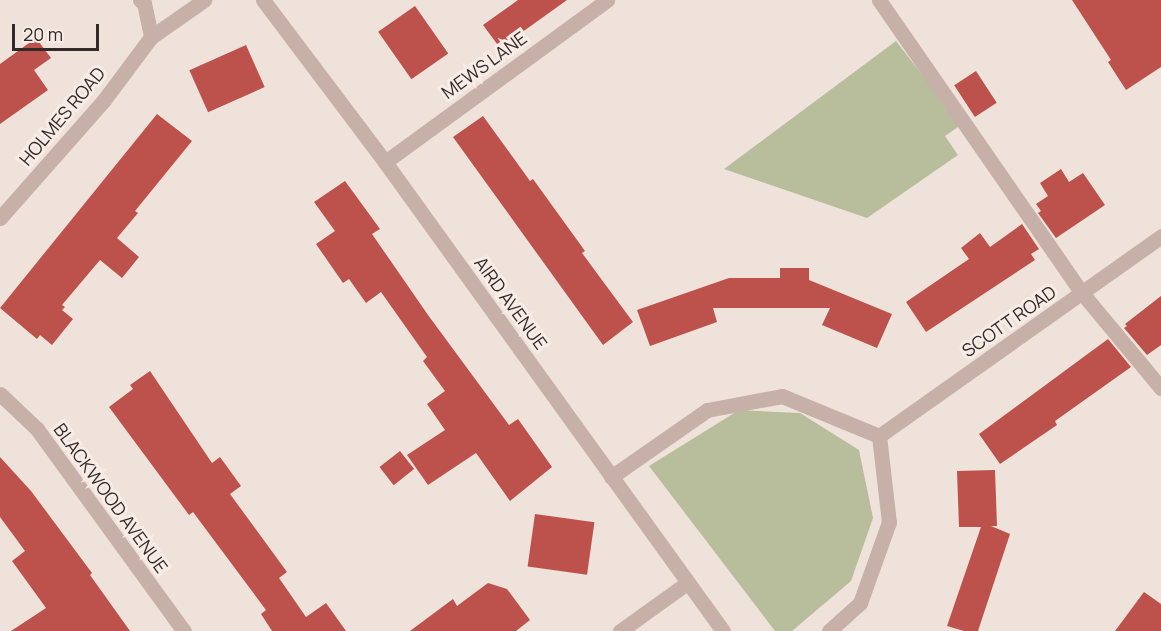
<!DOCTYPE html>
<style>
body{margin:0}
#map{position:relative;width:1161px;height:631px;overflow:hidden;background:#efe2da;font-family:Manrope,sans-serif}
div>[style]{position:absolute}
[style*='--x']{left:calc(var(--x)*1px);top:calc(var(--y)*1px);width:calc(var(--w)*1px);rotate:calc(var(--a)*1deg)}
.green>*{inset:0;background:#b8bd9c}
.building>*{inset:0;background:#bc524b;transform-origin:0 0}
.minor>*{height:15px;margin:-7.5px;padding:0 7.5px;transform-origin:7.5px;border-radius:7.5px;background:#c6b0a7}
span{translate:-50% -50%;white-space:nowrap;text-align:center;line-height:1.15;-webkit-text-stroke:6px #f7ece6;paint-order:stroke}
.street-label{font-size:18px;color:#332927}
.scale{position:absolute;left:12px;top:24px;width:87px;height:27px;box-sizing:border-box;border:3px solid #332927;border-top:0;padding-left:8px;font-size:18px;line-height:21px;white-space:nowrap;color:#332927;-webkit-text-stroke:4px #f7ece6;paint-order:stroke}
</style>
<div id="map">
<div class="green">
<i style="clip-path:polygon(896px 41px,961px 125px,945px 136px,958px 155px,867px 218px,724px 169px)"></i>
<i style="clip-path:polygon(739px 410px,800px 413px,859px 450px,873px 518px,851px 581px,792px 631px,775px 631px,649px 466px)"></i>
</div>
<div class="building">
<i style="clip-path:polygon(518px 0,567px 0,500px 48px,483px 25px)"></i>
<i style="clip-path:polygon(1072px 0,1161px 0,1161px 67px,1126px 90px,1108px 62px,1111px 60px)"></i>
<i style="left:415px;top:6px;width:58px;height:45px;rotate:55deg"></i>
<i style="clip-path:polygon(36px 38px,51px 58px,34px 70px,48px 90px,0 124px,0 64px)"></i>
<i style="left:246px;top:45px;width:46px;height:62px;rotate:66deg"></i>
<i style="left:976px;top:71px;width:38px;height:26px;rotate:57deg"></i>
<i style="clip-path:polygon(157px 114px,192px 141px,135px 211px,138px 213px,117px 238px,139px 257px,122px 278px,100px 260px,62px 305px,65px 307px,62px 310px,73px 319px,52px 345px,40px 335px,37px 339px,0 308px)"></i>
<i style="clip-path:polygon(483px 116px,530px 181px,533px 179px,585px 251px,582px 253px,633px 322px,603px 345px,453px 137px)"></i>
<i style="clip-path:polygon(1061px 169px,1069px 182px,1083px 173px,1105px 205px,1056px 238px,1038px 213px,1041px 211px,1036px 204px,1048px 196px,1040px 183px)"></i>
<i style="clip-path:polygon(345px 181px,380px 229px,372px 234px,428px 315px,509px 425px,518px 419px,552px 467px,510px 501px,476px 453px,428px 485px,407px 455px,445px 430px,427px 404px,445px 391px,423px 361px,427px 357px,381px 292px,366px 303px,349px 279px,343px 283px,316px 244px,335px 231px,314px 202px)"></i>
<i style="clip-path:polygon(1022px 224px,1039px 249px,1031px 254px,1035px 260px,926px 332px,906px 302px,969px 259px,961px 248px,980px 233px,990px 247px)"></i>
<i style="clip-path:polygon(780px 268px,809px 268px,809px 280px,892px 314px,877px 348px,822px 325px,830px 308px,713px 308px,717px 322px,650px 346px,637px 310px,729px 278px,780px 278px)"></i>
<i style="clip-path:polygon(1161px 296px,1161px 345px,1147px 355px,1124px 328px,1127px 326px,1125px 324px)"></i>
<i style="clip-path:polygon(1108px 339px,1131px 367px,1055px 421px,1057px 425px,1000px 464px,979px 434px)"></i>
<i style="clip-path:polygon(150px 371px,212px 463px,220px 457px,241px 486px,230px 494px,287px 572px,279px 578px,306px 617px,326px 603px,346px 631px,272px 631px,261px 614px,266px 610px,193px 512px,189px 515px,109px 407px,133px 389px,130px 385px)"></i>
<i style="left:400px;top:451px;width:23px;height:26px;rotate:52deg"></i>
<i style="clip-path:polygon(0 457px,31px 491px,92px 573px,90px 575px,130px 631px,11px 631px,46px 608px,12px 561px,25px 551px,0 517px)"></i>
<i style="clip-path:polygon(995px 470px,997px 526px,991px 526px,1010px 534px,978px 631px,964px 631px,947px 626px,981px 527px,959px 527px,957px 471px)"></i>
<i style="left:535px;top:514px;width:60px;height:53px;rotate:8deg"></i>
<i style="clip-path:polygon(488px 583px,507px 589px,530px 620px,516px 631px,410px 631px,453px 599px,457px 606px)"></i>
<i style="clip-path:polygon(1144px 592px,1161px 604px,1161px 631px,1115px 631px)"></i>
</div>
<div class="minor">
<i style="--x:140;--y:0;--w:5;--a:37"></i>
<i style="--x:144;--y:3;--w:35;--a:78"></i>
<i style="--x:263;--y:0;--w:203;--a:53"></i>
<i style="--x:385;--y:162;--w:578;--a:54.22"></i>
<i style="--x:879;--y:0;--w:356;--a:55.3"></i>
<i style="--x:1082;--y:293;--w:124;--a:50.3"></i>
<i style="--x:385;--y:162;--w:275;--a:-36.1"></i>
<i style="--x:0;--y:218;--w:157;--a:-48.6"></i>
<i style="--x:104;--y:100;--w:79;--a:-53.3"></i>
<i style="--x:151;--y:37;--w:65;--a:-34.9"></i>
<i style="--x:0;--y:394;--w:51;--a:43.4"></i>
<i style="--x:37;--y:429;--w:250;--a:54"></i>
<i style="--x:879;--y:436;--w:346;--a:-35.3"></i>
<i style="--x:611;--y:477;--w:117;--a:-34.9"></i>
<i style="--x:707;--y:410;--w:76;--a:-10.6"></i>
<i style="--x:782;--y:396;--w:105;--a:22.4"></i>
<i style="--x:879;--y:436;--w:87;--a:83.4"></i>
<i style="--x:889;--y:522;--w:86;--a:109.7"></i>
<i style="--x:860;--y:603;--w:42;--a:137.9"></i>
<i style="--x:620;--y:631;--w:82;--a:-35.6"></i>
</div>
<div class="street-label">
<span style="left:484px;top:65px;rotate:-36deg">MEWS LANE</span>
<span style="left:62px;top:116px;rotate:-50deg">HOLMES ROAD</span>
<span style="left:511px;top:303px;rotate:54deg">AIRD AVENUE</span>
<span style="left:1009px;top:321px;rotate:-35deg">SCOTT ROAD</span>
<span style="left:111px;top:498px;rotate:54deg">BLACKWOOD AVENUE</span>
</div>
<div class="scale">20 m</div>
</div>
